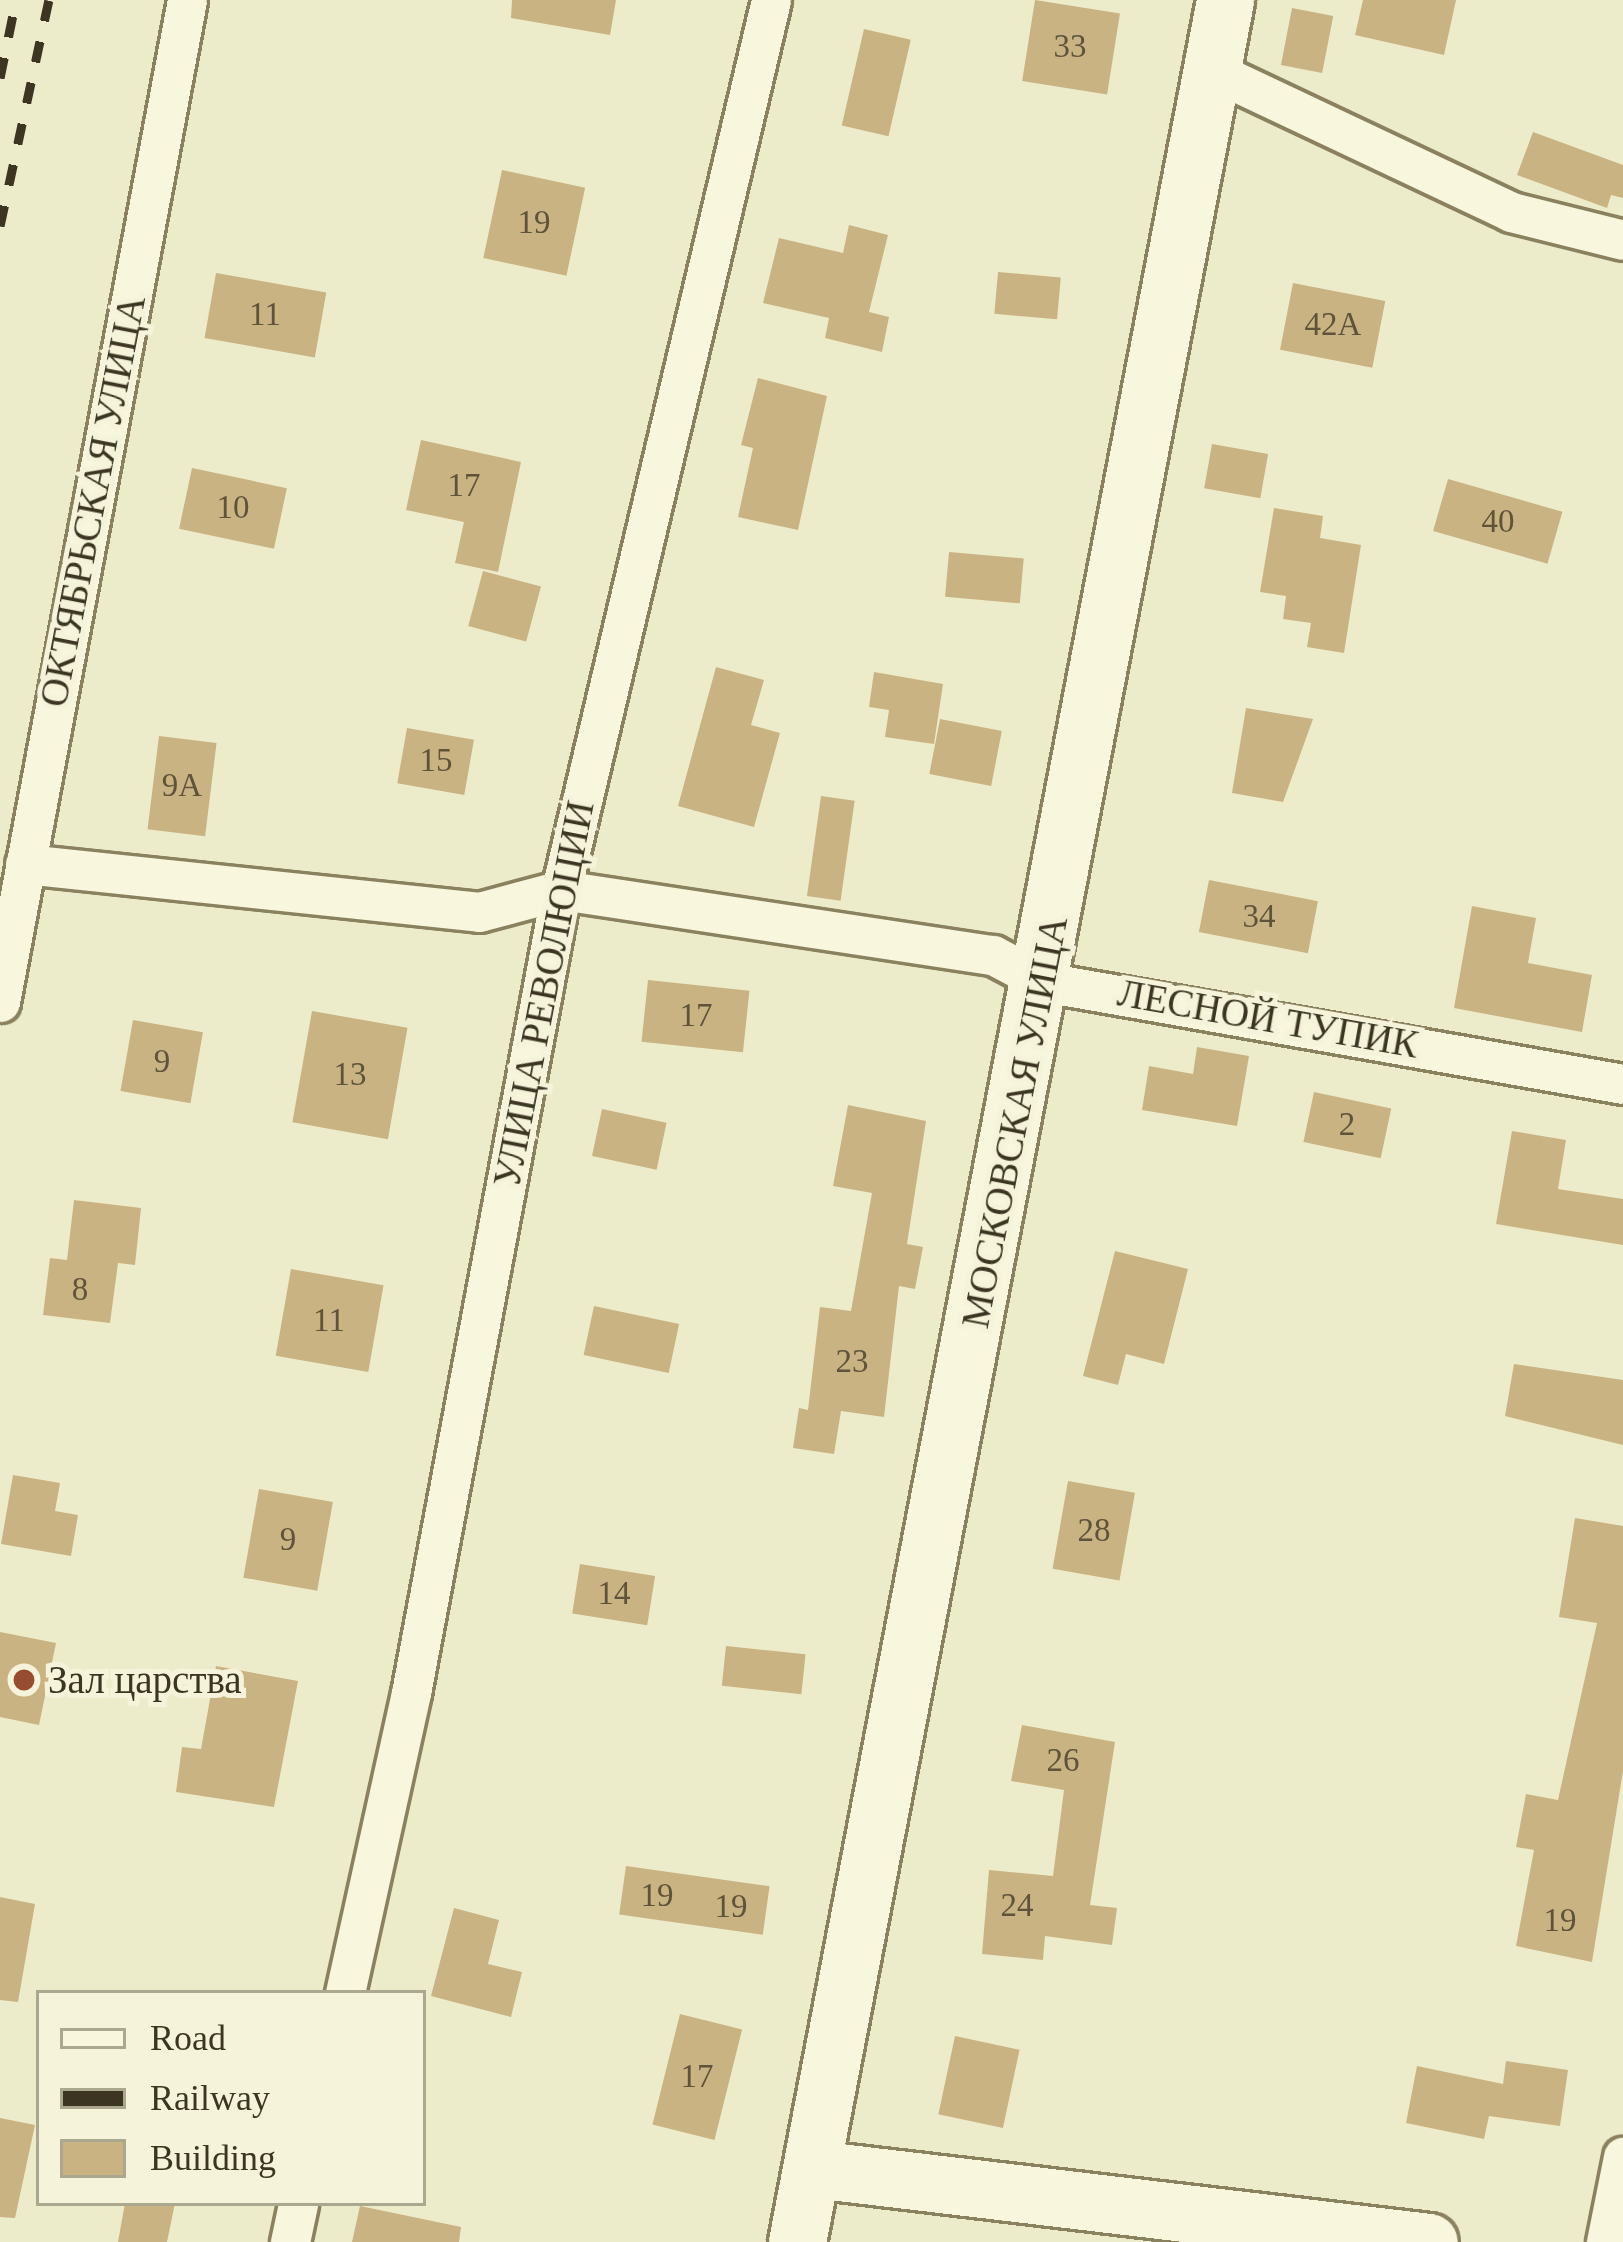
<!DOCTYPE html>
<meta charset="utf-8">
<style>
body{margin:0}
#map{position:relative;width:1623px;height:2242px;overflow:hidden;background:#edecca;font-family:Georgia,serif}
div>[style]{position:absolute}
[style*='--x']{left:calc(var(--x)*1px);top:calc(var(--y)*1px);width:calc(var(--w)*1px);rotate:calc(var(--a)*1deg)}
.building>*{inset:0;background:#cab382;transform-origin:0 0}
.roads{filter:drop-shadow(3px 0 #8a815f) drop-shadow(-3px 0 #8a815f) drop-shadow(0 3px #8a815f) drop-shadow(0 -3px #8a815f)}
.street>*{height:39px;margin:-19.5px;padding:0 19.5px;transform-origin:19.5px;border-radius:19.5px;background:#f8f7de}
.secondary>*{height:57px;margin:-28.5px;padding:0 28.5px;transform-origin:28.5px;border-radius:28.5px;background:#f8f7de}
.rail>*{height:9px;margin-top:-4.5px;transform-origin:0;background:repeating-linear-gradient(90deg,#3b3522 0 21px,transparent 0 42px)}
.dots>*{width:33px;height:33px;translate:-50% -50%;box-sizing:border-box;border:6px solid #f5f4da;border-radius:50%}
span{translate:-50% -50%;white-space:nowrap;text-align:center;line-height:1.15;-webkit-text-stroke:10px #f5f4da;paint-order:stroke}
.number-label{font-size:33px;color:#5f543a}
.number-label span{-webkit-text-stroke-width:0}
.street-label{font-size:39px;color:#3b3522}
.poi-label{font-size:39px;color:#3b3522}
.left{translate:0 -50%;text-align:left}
.legend{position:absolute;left:36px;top:1990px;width:390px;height:216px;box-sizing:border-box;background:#f5f4da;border:3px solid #aba890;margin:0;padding:15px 21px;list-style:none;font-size:36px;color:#3b3522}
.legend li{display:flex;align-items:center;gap:24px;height:60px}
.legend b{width:60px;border:3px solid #aba890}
</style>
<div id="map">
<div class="building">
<i style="clip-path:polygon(512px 0,616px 0,610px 35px,511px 18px)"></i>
<i style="left:1035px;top:0;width:86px;height:82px;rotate:9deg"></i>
<i style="clip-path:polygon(1363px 0,1456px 0,1444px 55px,1355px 35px)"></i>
<i style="left:1292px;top:8px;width:42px;height:58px;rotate:11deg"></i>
<i style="left:864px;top:29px;width:48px;height:99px;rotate:13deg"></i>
<i style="clip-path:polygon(1533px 132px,1623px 165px,1623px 198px,1611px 195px,1607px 208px,1517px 175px)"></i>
<i style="left:502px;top:170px;width:85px;height:90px;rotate:12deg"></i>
<i style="clip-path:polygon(849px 225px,888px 235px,869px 312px,889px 317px,882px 352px,825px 338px,829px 318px,763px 303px,779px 238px,843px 253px)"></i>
<i style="left:998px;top:272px;width:63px;height:42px;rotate:5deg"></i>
<i style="left:216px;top:273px;width:112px;height:66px;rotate:10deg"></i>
<i style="left:1293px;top:283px;width:94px;height:68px;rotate:11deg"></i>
<i style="clip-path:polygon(758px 378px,827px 396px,798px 530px,738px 517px,753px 448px,741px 445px)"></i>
<i style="clip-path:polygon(421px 440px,521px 462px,498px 572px,455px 563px,464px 522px,406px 510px)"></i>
<i style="left:1212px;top:444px;width:57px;height:45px;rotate:10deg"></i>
<i style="left:192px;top:468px;width:97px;height:62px;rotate:12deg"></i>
<i style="left:1448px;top:479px;width:119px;height:54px;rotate:16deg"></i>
<i style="clip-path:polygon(1274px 508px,1323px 516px,1320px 538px,1361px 545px,1344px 653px,1307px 647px,1311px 623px,1283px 619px,1286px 596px,1260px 592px)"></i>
<i style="left:949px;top:552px;width:75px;height:45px;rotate:5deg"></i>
<i style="left:483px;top:571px;width:60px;height:57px;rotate:15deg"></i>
<i style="clip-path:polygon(716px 667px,764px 680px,751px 725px,780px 733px,754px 827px,678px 806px)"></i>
<i style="clip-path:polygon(874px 672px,943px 684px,934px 744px,885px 737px,889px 710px,869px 707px)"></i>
<i style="clip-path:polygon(1246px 708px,1313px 719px,1283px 802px,1232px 793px)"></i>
<i style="left:940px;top:719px;width:63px;height:56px;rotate:11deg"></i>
<i style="left:407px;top:728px;width:68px;height:56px;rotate:10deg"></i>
<i style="left:159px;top:736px;width:58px;height:94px;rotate:7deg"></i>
<i style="left:821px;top:796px;width:34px;height:101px;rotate:8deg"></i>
<i style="left:1209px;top:880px;width:111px;height:53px;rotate:11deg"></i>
<i style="clip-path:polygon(1472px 906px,1536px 918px,1528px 963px,1592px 975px,1582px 1032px,1454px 1008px)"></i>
<i style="left:648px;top:980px;width:102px;height:62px;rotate:6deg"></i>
<i style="left:312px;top:1011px;width:97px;height:113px;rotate:10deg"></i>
<i style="left:133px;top:1020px;width:71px;height:72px;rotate:10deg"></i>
<i style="clip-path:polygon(1197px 1047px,1249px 1056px,1237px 1126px,1142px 1110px,1149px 1066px,1193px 1074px)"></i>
<i style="left:1314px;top:1092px;width:79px;height:51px;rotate:12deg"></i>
<i style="clip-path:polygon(848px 1105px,926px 1121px,907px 1244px,923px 1247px,915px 1289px,899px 1286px,884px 1417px,841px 1411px,834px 1454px,793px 1448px,799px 1408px,808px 1410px,820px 1307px,851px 1311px,872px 1193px,833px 1186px)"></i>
<i style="left:602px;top:1109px;width:66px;height:48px;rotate:12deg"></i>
<i style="clip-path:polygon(1512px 1131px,1566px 1140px,1558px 1189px,1623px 1199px,1623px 1245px,1496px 1224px)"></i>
<i style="clip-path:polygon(74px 1200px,141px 1208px,135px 1265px,118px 1263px,110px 1323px,43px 1315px,50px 1258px,67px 1260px)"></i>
<i style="clip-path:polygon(1115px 1251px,1188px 1269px,1164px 1364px,1126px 1354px,1118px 1385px,1083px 1376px)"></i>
<i style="left:291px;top:1269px;width:94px;height:88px;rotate:10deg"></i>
<i style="left:594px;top:1306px;width:87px;height:50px;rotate:12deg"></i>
<i style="clip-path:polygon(1514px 1364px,1623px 1380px,1623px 1445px,1505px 1416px)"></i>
<i style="clip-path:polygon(13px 1475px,60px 1483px,55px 1511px,78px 1515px,71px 1556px,1px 1544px)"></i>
<i style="left:1068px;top:1481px;width:68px;height:89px;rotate:10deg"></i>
<i style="left:259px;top:1489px;width:75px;height:90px;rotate:10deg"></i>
<i style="clip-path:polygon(1575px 1518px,1623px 1526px,1623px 1771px,1592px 1962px,1516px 1946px,1534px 1850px,1516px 1847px,1526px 1794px,1558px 1800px,1597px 1623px,1559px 1617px)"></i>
<i style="left:580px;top:1564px;width:76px;height:50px;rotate:9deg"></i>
<i style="clip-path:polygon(0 1632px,56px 1643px,39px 1725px,0 1717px)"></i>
<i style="left:726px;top:1646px;width:80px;height:40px;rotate:6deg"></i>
<i style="clip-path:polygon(216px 1666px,298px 1681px,274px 1807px,176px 1792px,182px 1747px,201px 1749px)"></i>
<i style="clip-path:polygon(1022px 1725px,1115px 1742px,1090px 1905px,1117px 1908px,1112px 1945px,1045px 1936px,1043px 1960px,982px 1954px,989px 1870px,1053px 1876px,1064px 1790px,1011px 1781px)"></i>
<i style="left:626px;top:1866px;width:145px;height:49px;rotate:8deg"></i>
<i style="clip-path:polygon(0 1897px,35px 1904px,18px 2002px,0 2000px)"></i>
<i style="clip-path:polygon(454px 1908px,499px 1920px,488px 1964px,522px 1972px,511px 2017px,431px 1996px)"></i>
<i style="left:680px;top:2014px;width:64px;height:114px;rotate:14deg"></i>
<i style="left:955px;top:2036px;width:66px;height:80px;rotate:12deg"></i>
<i style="clip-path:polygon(1506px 2061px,1568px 2070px,1560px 2126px,1489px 2116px,1484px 2139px,1406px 2123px,1417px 2066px,1503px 2084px)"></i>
<i style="clip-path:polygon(0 2118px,35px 2125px,15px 2218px,0 2217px)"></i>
<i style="clip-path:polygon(125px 2203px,175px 2203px,167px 2242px,118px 2242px)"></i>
<i style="clip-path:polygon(360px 2206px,461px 2227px,459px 2242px,352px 2242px)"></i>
</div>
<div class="roads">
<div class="street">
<i style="--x:1211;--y:70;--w:332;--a:25.3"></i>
<i style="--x:1511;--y:212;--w:115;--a:14"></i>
<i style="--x:25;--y:864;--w:457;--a:6"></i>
<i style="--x:479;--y:912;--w:85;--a:-15"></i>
<i style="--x:561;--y:890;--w:437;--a:8.6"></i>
<i style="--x:993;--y:955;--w:58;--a:27.9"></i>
<i style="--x:1044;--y:982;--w:588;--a:9.99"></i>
<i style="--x:0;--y:1002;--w:1019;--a:-79.43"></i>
<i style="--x:345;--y:1993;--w:307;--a:-77.6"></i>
<i style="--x:411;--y:1693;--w:817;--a:-79.42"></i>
<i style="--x:561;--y:890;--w:914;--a:-76.72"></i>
<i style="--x:290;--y:2242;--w:40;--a:-78"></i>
<i style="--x:1606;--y:2242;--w:87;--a:-78.7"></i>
</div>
<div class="secondary">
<i style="--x:814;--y:2169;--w:619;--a:6.77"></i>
<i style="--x:797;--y:2242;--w:2282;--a:-79.19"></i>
</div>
</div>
<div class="rail">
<i style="--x:0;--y:78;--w:80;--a:-78.4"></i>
<i style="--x:0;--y:226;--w:231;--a:-77.8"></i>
</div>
<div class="dots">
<i style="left:24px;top:1680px;background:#964c31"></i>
</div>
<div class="number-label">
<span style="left:1070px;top:47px">33</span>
<span style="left:534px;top:223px">19</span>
<span style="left:265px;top:315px">11</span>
<span style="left:1333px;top:325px">42А</span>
<span style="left:464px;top:486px">17</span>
<span style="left:233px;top:508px">10</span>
<span style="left:1498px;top:522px">40</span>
<span style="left:436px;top:761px">15</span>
<span style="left:182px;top:786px">9А</span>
<span style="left:1259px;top:917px">34</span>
<span style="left:696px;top:1016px">17</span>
<span style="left:162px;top:1062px">9</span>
<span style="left:350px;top:1075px">13</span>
<span style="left:1347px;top:1125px">2</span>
<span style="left:80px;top:1290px">8</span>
<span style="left:329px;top:1321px">11</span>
<span style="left:852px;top:1362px">23</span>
<span style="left:1094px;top:1531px">28</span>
<span style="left:288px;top:1540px">9</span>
<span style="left:614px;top:1594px">14</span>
<span style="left:1063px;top:1761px">26</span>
<span style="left:657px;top:1896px">19</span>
<span style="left:1017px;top:1906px">24</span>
<span style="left:731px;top:1907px">19</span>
<span style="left:1560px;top:1921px">19</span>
<span style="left:697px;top:2077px">17</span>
</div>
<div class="street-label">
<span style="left:93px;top:501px;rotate:-79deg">ОКТЯБРЬСКАЯ УЛИЦА</span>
<span style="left:544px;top:994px;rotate:-79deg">УЛИЦА РЕВОЛЮЦИИ</span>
<span style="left:1268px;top:1019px;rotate:10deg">ЛЕСНОЙ ТУПИК</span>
<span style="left:1015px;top:1122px;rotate:-79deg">МОСКОВСКАЯ УЛИЦА</span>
</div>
<div class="poi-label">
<span class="left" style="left:48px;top:1680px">Зал царства</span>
</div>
<ul class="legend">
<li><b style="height:15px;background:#f8f7de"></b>Road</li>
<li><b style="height:15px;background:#3b3522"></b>Railway</li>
<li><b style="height:33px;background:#cab382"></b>Building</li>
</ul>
</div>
